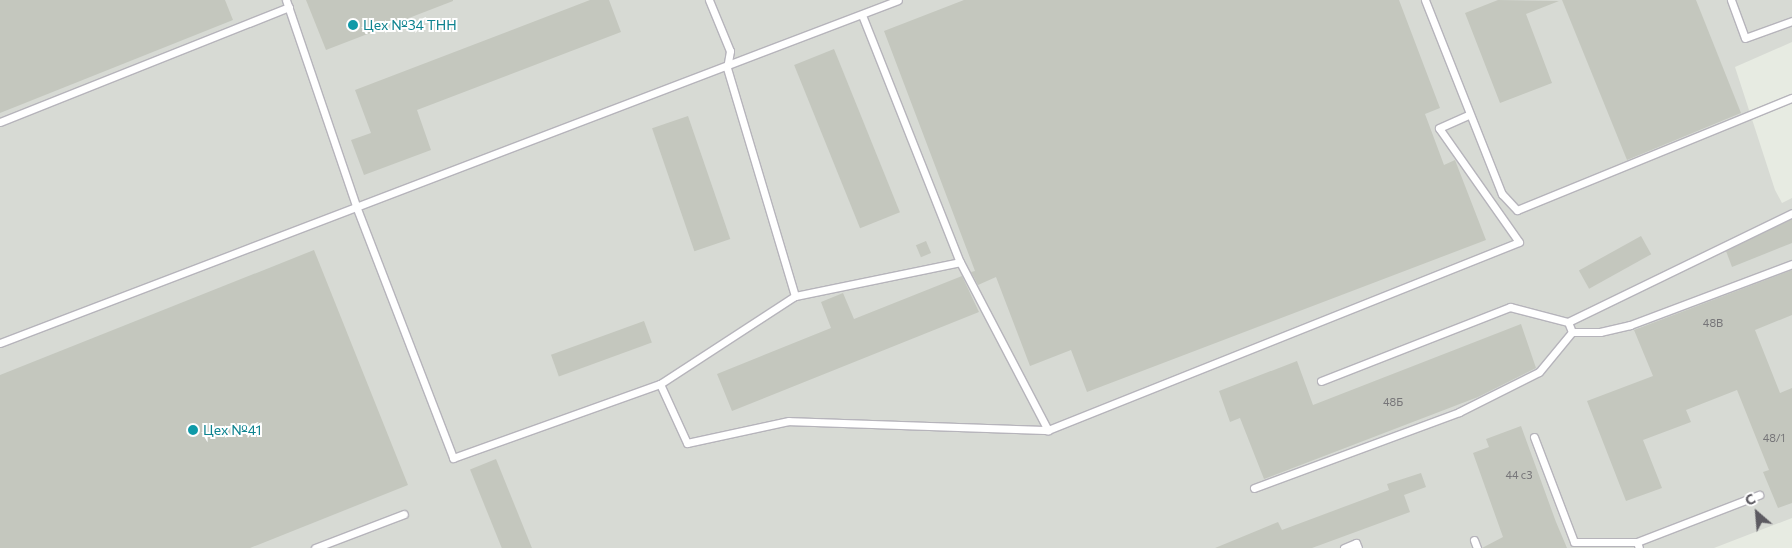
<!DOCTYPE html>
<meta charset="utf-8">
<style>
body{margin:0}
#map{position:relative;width:1792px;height:548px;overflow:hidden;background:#e7ebe2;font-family:Commissioner,sans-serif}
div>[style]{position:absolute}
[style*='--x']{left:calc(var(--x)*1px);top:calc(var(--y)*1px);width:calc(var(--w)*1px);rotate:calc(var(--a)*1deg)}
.industrial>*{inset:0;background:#d7dad4}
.building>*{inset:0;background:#c4c7be;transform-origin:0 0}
.roads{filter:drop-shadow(1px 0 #b6b4bb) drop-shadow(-1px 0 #b6b4bb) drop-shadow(0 1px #b6b4bb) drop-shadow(0 -1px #b6b4bb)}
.service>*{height:7px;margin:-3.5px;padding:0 3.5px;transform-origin:3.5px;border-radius:3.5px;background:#fff}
.dots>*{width:14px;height:14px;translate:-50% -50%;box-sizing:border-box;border:2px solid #fff;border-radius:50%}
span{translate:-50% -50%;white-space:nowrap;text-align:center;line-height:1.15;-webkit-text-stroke:4px #fff;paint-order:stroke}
.number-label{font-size:11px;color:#767578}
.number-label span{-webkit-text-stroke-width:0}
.culture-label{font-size:14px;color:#0d838f}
.left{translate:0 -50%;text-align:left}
.north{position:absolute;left:1732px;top:488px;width:50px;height:50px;-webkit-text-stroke:4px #fff;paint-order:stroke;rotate:333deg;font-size:14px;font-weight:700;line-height:20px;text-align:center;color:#5c5a61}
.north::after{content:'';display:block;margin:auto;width:18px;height:22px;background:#5c5a61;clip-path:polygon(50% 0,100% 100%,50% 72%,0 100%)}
</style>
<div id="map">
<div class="industrial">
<i style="clip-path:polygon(0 0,1792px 0,1792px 42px,1735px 67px,1775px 190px,1782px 203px,1792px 198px,1792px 518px,1714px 548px,0 548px)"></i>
</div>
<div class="building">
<i style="clip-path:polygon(0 0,225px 0,233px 20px,0 113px)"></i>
<i style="clip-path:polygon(306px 0,453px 0,453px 1px,326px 50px)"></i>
<i style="clip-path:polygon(590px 0,609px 0,621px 32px,417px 110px,431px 150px,364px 175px,351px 140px,371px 133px,355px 90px)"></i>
<i style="clip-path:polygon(964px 0,1399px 0,1440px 108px,1425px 114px,1444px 165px,1455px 160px,1486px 240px,1087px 392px,1071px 350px,1030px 366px,996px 277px,978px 285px,971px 272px,975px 271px,884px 31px)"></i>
<i style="clip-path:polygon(1498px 0,1559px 1px,1526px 14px,1552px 83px,1500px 103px,1465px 13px)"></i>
<i style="clip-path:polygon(1562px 0,1696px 0,1741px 113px,1627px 160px)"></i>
<i style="left:834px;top:49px;width:176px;height:43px;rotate:68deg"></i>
<i style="left:688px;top:116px;width:130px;height:38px;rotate:71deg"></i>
<i style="clip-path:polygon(1792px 219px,1792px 243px,1732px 267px,1726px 251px)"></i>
<i style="left:1641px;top:236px;width:21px;height:71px;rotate:61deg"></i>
<i style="left:926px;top:241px;width:13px;height:11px;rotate:67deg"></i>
<i style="clip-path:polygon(314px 250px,408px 485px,250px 548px,0 548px,0 375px)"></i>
<i style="clip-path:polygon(1792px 270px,1792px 315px,1755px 330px,1780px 393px,1792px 388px,1792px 503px,1778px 508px,1763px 472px,1769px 470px,1737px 390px,1686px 410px,1691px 422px,1643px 440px,1662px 488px,1626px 501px,1587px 401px,1653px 376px,1634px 330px)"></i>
<i style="clip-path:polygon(962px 276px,979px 312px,732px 411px,717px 374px,831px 328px,821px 302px,843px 293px,854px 319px)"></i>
<i style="left:644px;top:321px;width:23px;height:99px;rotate:70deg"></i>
<i style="clip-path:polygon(1521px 324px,1536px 368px,1478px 397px,1264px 479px,1240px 418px,1230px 422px,1219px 391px,1297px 361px,1313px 405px)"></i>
<i style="clip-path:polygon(1521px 426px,1556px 522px,1567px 548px,1482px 548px,1503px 537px,1473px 453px,1489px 447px,1486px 439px)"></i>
<i style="left:496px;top:459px;width:96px;height:28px;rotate:68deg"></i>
<i style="clip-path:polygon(1421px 473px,1426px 487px,1404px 495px,1410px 512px,1312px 548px,1215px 548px,1278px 522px,1282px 530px,1389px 490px,1387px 484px)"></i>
</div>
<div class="roads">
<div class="service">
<i style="--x:286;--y:0;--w:218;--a:71.2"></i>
<i style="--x:356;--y:206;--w:270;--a:68.9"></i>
<i style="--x:453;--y:458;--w:220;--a:-19.7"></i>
<i style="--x:660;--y:384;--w:65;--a:65.4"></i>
<i style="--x:687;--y:443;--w:104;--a:-12.2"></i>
<i style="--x:789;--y:421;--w:259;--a:2"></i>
<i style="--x:1048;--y:430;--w:507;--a:-21.76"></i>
<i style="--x:1519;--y:242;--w:139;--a:-125.1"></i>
<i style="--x:1439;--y:128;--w:32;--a:-24"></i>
<i style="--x:709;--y:0;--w:55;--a:67.6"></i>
<i style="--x:730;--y:51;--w:17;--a:100"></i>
<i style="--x:727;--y:68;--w:238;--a:73.4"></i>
<i style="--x:795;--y:296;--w:168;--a:-11.6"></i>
<i style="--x:960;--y:262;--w:190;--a:62.4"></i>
<i style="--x:1425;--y:0;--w:209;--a:68.4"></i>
<i style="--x:1502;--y:194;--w:22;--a:47"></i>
<i style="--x:1517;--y:210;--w:297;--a:-22.2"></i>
<i style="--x:1731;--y:0;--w:40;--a:69.8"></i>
<i style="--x:1745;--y:38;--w:50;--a:-19.9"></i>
<i style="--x:862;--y:15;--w:266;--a:68.4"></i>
<i style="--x:0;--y:122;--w:311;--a:-21.7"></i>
<i style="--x:1568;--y:322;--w:249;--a:-25.9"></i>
<i style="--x:0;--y:343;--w:961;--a:-20.9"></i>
<i style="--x:1321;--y:381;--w:203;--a:-21.4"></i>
<i style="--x:1510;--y:307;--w:60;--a:14.5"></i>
<i style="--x:1568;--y:322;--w:11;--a:68"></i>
<i style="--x:1572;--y:332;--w:28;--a:0"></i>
<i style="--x:1600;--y:332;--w:31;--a:-13"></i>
<i style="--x:1630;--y:325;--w:173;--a:-20.6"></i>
<i style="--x:660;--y:384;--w:161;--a:-33.1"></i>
<i style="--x:1534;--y:437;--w:112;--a:69.1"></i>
<i style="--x:1574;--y:542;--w:63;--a:0"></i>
<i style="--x:1637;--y:542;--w:6;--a:72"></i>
<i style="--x:1254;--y:488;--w:219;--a:-20.3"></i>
<i style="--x:1459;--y:412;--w:89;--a:-26.6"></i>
<i style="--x:1539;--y:372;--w:52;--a:-50.5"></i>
<i style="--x:1474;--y:540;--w:9;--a:69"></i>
<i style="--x:1637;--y:542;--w:131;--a:-21.1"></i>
<i style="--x:315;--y:548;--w:95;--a:-20.9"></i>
<i style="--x:1344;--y:548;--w:13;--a:-23"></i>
<i style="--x:1356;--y:543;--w:5;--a:68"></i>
</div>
</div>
<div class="dots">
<i style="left:353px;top:25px;background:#0f9aa8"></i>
<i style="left:193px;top:430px;background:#0f9aa8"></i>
</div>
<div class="number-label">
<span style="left:1713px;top:323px">48В</span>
<span style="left:1393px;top:402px">48Б</span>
<span style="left:1774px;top:438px">48/1</span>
<span style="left:1519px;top:475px">44 с3</span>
</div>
<div class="culture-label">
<span class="left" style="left:363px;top:25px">Цех №34 ТНН</span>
<span class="left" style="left:203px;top:430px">Цех №41</span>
</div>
<div class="north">С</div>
</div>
